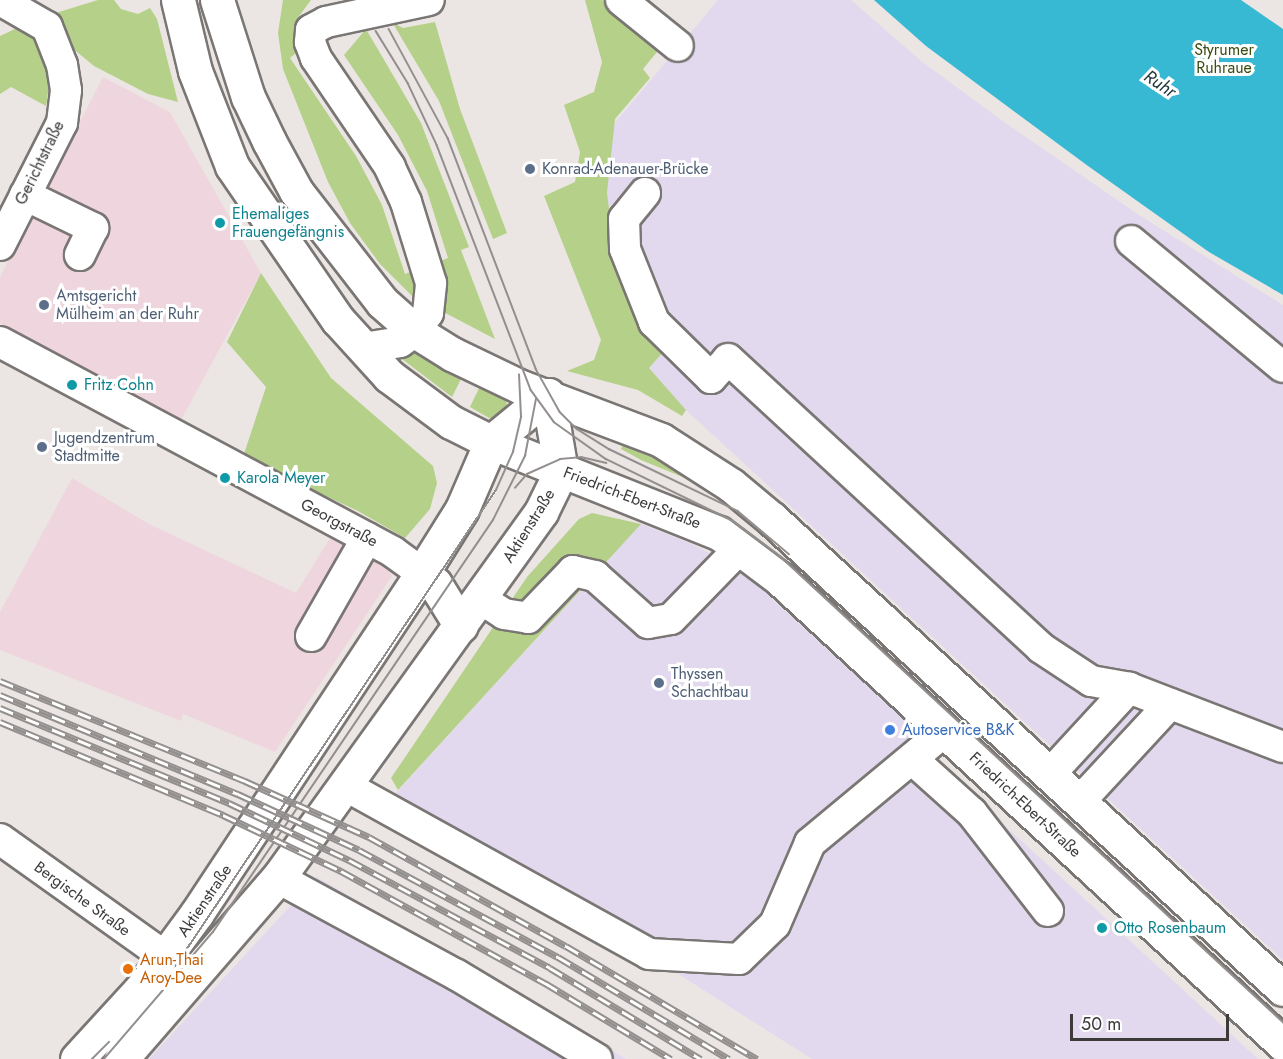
<!DOCTYPE html>
<meta charset="utf-8">
<style>
body{margin:0}
#map{position:relative;width:1283px;height:1059px;overflow:hidden;background:#ebe6e3;font-family:Jost,sans-serif}
div>[style]{position:absolute}
[style*='--x']{left:calc(var(--x)*1px);top:calc(var(--y)*1px);width:calc(var(--w)*1px);rotate:calc(var(--a)*1deg)}
.commercial>*{inset:0;background:#efd6de}
.industrial>*{inset:0;background:#e2d9ee}
.green>*{inset:0;background:#b5d088}
.water>*{inset:0;background:#37b9d4}
.roads{filter:drop-shadow(2px 0 #7a7674) drop-shadow(-2px 0 #7a7674) drop-shadow(0 2px #7a7674) drop-shadow(0 -2px #7a7674)}
.minor>*{height:30px;margin:-15px;padding:0 15px;transform-origin:15px;border-radius:15px;background:#fff}
.major>*{height:33px;margin:-16.5px;padding:0 16.5px;transform-origin:16.5px;border-radius:16.5px;background:#fff}
.tram>*{height:1.5px;margin:-0.75px;padding:0 0.75px;transform-origin:0.75px;border-radius:0.75px;background:#938f8e}
.rail>*{height:7px;margin-top:-3.5px;transform-origin:0;background:repeating-linear-gradient(90deg,#fff 0 14px,#938f8e 0 28px);box-sizing:border-box;border-block:2px solid #938f8e}
.dots>*{width:16px;height:16px;translate:-50% -50%;box-sizing:border-box;border:3px solid #fff;border-radius:50%}
span{translate:-50% -50%;white-space:nowrap;text-align:center;line-height:1.15;-webkit-text-stroke:6px #fff;paint-order:stroke}
.park-label{font-size:16px;color:#3a4c10}
.street-label{font-size:16px;color:#3d3b3a}
.service-label{font-size:16px;color:#4e5e75}
.left{translate:0 -50%;text-align:left}
.culture-label{font-size:16px;color:#0d838f}
.shop-label{font-size:16px;color:#366cbe}
.food-label{font-size:16px;color:#c56008}
.water-label{font-size:18px;color:#20353b;font-style:italic}
.scale{position:absolute;left:1070px;top:1014px;width:159px;height:27px;box-sizing:border-box;border:3px solid #3d3b3a;border-top:0;padding-left:8px;font-size:18px;line-height:21px;white-space:nowrap;color:#3d3b3a;-webkit-text-stroke:4px #fff;paint-order:stroke}
</style>
<div id="map">
<div class="commercial">
<i style="clip-path:polygon(103px 77px,170px 112px,261px 273px,181px 420px,0 323px,0 277px)"></i>
<i style="clip-path:polygon(72px 478px,149px 524px,296px 593px,330px 538px,387px 568px,392px 576px,275px 752px,183px 714px,181px 721px,0 650px,0 612px)"></i>
</div>
<div class="industrial">
<i style="clip-path:polygon(718px 0,851px 0,921px 61px,1004px 122px,1139px 215px,1283px 305px,1283px 960px,686px 410px,649px 368px,665px 350px,642px 329px,626px 298px,616px 262px,607px 193px,613px 125px)"></i>
<i style="clip-path:polygon(641px 524px,692px 544px,740px 569px,922px 736px,923px 750px,1258px 1059px,812px 1059px,661px 963px,375px 816px)"></i>
<i style="clip-path:polygon(317px 877px,589px 1037px,626px 1059px,149px 1059px)"></i>
</div>
<div class="green">
<i style="clip-path:polygon(98px 0,114px 0,121px 9px,138px 14px,150px 8px,157px 19px,178px 102px,148px 94px,94px 66px,60px 38px,46px 16px)"></i>
<i style="clip-path:polygon(283px 0,311px 0,297px 19px,295px 38px,300px 50px,290px 58px,356px 156px,382px 205px,405px 274px,448px 258px,427px 191px,398px 135px,344px 55px,366px 29px,421px 123px,469px 247px,461px 250px,495px 339px,411px 295px,380px 264px,350px 223px,328px 182px,283px 69px,278px 33px)"></i>
<i style="clip-path:polygon(585px 0,602px 0,616px 7px,661px 47px,643px 69px,650px 78px,615px 119px,607px 193px,616px 262px,626px 298px,642px 329px,665px 350px,649px 368px,686px 410px,682px 416px,638px 390px,567px 371px,594px 360px,601px 340px,544px 196px,575px 182px,580px 152px,564px 105px,594px 92px,602px 62px)"></i>
<i style="clip-path:polygon(392px 22px,403px 28px,435px 22px,460px 109px,507px 233px,493px 239px,439px 101px)"></i>
<i style="clip-path:polygon(17px 28px,34px 35px,41px 43px,51px 72px,46px 106px,11px 87px,0 94px,0 36px)"></i>
<i style="clip-path:polygon(261px 273px,331px 378px,433px 466px,437px 483px,430px 509px,405px 538px,358px 511px,243px 457px,266px 387px,227px 342px)"></i>
<i style="clip-path:polygon(422px 350px,464px 373px,452px 397px,394px 353px)"></i>
<i style="clip-path:polygon(482px 382px,506px 393px,507px 411px,498px 418px,489px 418px,470px 407px)"></i>
<i style="clip-path:polygon(625px 440px,657px 457px,707px 487px,641px 460px,621px 449px)"></i>
<i style="clip-path:polygon(592px 513px,641px 524px,398px 790px,391px 778px,527px 577px,579px 519px)"></i>
</div>
<div class="water">
<i style="clip-path:polygon(874px 0,1241px 0,1283px 29px,1283px 295px,1209px 252px,1088px 166px,926px 46px)"></i>
</div>
<div class="roads">
<div class="minor">
<i style="--x:621;--y:0;--w:73;--a:38.9"></i>
<i style="--x:645;--y:193;--w:33;--a:129"></i>
<i style="--x:624;--y:219;--w:30;--a:88"></i>
<i style="--x:625;--y:249;--w:79;--a:68.3"></i>
<i style="--x:654;--y:322;--w:80;--a:44.5"></i>
<i style="--x:711;--y:378;--w:25;--a:-48"></i>
<i style="--x:728;--y:359;--w:426;--a:42.7"></i>
<i style="--x:1041;--y:648;--w:60;--a:33.4"></i>
<i style="--x:1091;--y:681;--w:39;--a:10"></i>
<i style="--x:1129;--y:688;--w:165;--a:21"></i>
<i style="--x:25;--y:195;--w:76;--a:25.9"></i>
<i style="--x:93;--y:228;--w:30;--a:116"></i>
<i style="--x:1131;--y:241;--w:197;--a:39.7"></i>
<i style="--x:0;--y:245;--w:137;--a:-63.1"></i>
<i style="--x:62;--y:123;--w:33;--a:-83"></i>
<i style="--x:66;--y:90;--w:25;--a:-99"></i>
<i style="--x:62;--y:65;--w:41;--a:-111.5"></i>
<i style="--x:47;--y:27;--w:54;--a:-150.1"></i>
<i style="--x:0;--y:342;--w:446;--a:28.1"></i>
<i style="--x:393;--y:552;--w:36;--a:36"></i>
<i style="--x:363;--y:348;--w:37;--a:-9"></i>
<i style="--x:400;--y:342;--w:19;--a:-36"></i>
<i style="--x:415;--y:331;--w:22;--a:-54"></i>
<i style="--x:428;--y:313;--w:30;--a:-84"></i>
<i style="--x:431;--y:283;--w:85;--a:-107.2"></i>
<i style="--x:406;--y:202;--w:38;--a:-115"></i>
<i style="--x:390;--y:167;--w:132;--a:-124.2"></i>
<i style="--x:316;--y:58;--w:17;--a:-111"></i>
<i style="--x:310;--y:42;--w:12;--a:-85"></i>
<i style="--x:311;--y:30;--w:17;--a:-28"></i>
<i style="--x:326;--y:22;--w:105;--a:-12.1"></i>
<i style="--x:481;--y:599;--w:27;--a:33"></i>
<i style="--x:504;--y:614;--w:24;--a:9"></i>
<i style="--x:528;--y:618;--w:65;--a:-46.2"></i>
<i style="--x:573;--y:571;--w:23;--a:13"></i>
<i style="--x:595;--y:576;--w:71;--a:41.6"></i>
<i style="--x:648;--y:623;--w:23;--a:-10"></i>
<i style="--x:671;--y:619;--w:98;--a:-45.8"></i>
<i style="--x:311;--y:636;--w:113;--a:-60.3"></i>
<i style="--x:912;--y:759;--w:81;--a:42"></i>
<i style="--x:972;--y:813;--w:124;--a:52.2"></i>
<i style="--x:1050;--y:774;--w:117;--a:-47.4"></i>
<i style="--x:346;--y:786;--w:346;--a:29"></i>
<i style="--x:649;--y:954;--w:90;--a:3.2"></i>
<i style="--x:739;--y:959;--w:50;--a:-44.2"></i>
<i style="--x:775;--y:924;--w:88;--a:-66.6"></i>
<i style="--x:810;--y:843;--w:175;--a:-39.7"></i>
<i style="--x:1081;--y:800;--w:131;--a:-47.2"></i>
<i style="--x:0;--y:839;--w:227;--a:35.5"></i>
<i style="--x:278;--y:878;--w:204;--a:28.5"></i>
<i style="--x:457;--y:975;--w:163;--a:31"></i>
</div>
<div class="major">
<i style="--x:178;--y:0;--w:73;--a:76.5"></i>
<i style="--x:195;--y:71;--w:102;--a:68.7"></i>
<i style="--x:232;--y:166;--w:187;--a:55.5"></i>
<i style="--x:338;--y:320;--w:76;--a:47.7"></i>
<i style="--x:389;--y:376;--w:77;--a:36.6"></i>
<i style="--x:451;--y:422;--w:45;--a:26.6"></i>
<i style="--x:491;--y:442;--w:245;--a:21.8"></i>
<i style="--x:719;--y:533;--w:76;--a:37"></i>
<i style="--x:780;--y:579;--w:685;--a:42.75"></i>
<i style="--x:217;--y:0;--w:102;--a:72.3"></i>
<i style="--x:248;--y:97;--w:49;--a:64.5"></i>
<i style="--x:269;--y:141;--w:57;--a:61.6"></i>
<i style="--x:296;--y:191;--w:140;--a:52.2"></i>
<i style="--x:382;--y:302;--w:44;--a:41.3"></i>
<i style="--x:415;--y:331;--w:44;--a:31.9"></i>
<i style="--x:452;--y:354;--w:76;--a:25.6"></i>
<i style="--x:521;--y:387;--w:150;--a:20.7"></i>
<i style="--x:661;--y:440;--w:83;--a:32.7"></i>
<i style="--x:731;--y:485;--w:53;--a:39.7"></i>
<i style="--x:772;--y:519;--w:694;--a:42.61"></i>
<i style="--x:422;--y:573;--w:17;--a:40"></i>
<i style="--x:435;--y:584;--w:49;--a:58.2"></i>
<i style="--x:77;--y:1059;--w:96;--a:-47.5"></i>
<i style="--x:142;--y:988;--w:93;--a:-53.7"></i>
<i style="--x:197;--y:913;--w:408;--a:-56.5"></i>
<i style="--x:422;--y:573;--w:75;--a:-58"></i>
<i style="--x:462;--y:509;--w:73;--a:-66.6"></i>
<i style="--x:491;--y:442;--w:74;--a:-39.5"></i>
<i style="--x:121;--y:1059;--w:240;--a:-49.1"></i>
<i style="--x:278;--y:878;--w:451;--a:-54.3"></i>
<i style="--x:541;--y:512;--w:46;--a:-64"></i>
<i style="--x:561;--y:471;--w:77;--a:-99.7"></i>
</div>
</div>
<div class="tram">
<i style="--x:389;--y:29;--w:124;--a:61.6"></i>
<i style="--x:448;--y:138;--w:247;--a:69.1"></i>
<i style="--x:536;--y:369;--w:49;--a:60.8"></i>
<i style="--x:560;--y:412;--w:24;--a:45"></i>
<i style="--x:577;--y:429;--w:38;--a:32"></i>
<i style="--x:609;--y:449;--w:143;--a:25.7"></i>
<i style="--x:738;--y:511;--w:67;--a:40.1"></i>
<i style="--x:376;--y:31;--w:61;--a:58.4"></i>
<i style="--x:408;--y:83;--w:68;--a:64.9"></i>
<i style="--x:437;--y:145;--w:262;--a:69"></i>
<i style="--x:531;--y:390;--w:39;--a:54"></i>
<i style="--x:554;--y:422;--w:64;--a:35.4"></i>
<i style="--x:606;--y:459;--w:141;--a:26"></i>
<i style="--x:733;--y:521;--w:59;--a:36.7"></i>
<i style="--x:780;--y:556;--w:686;--a:42.81"></i>
<i style="--x:515;--y:488;--w:18;--a:-49"></i>
<i style="--x:527;--y:474;--w:36;--a:-24"></i>
<i style="--x:560;--y:459;--w:21;--a:-5"></i>
<i style="--x:581;--y:457;--w:26;--a:13"></i>
<i style="--x:174;--y:968;--w:576;--a:-56.03"></i>
<i style="--x:496;--y:490;--w:42;--a:-65.9"></i>
<i style="--x:513;--y:452;--w:36;--a:-77"></i>
<i style="--x:521;--y:417;--w:42;--a:-92.7"></i>
<i style="--x:92;--y:1059;--w:24;--a:-45"></i>
<i style="--x:104;--y:1059;--w:167;--a:-49.4"></i>
<i style="--x:213;--y:932;--w:498;--a:-55.8"></i>
<i style="--x:493;--y:520;--w:72;--a:-63.4"></i>
<i style="--x:525;--y:456;--w:58;--a:-79.1"></i>
</div>
<div class="rail">
<i style="--x:0;--y:681;--w:265;--a:22.2"></i>
<i style="--x:245;--y:781;--w:136;--a:24.3"></i>
<i style="--x:369;--y:837;--w:225;--a:29"></i>
<i style="--x:566;--y:946;--w:222;--a:30.6"></i>
<i style="--x:0;--y:695;--w:258;--a:22.6"></i>
<i style="--x:238;--y:794;--w:133;--a:24.8"></i>
<i style="--x:359;--y:850;--w:226;--a:28.3"></i>
<i style="--x:558;--y:957;--w:199;--a:30.8"></i>
<i style="--x:0;--y:708;--w:248;--a:22.5"></i>
<i style="--x:229;--y:803;--w:133;--a:25.4"></i>
<i style="--x:349;--y:860;--w:228;--a:28.2"></i>
<i style="--x:550;--y:968;--w:176;--a:31.1"></i>
<i style="--x:0;--y:722;--w:242;--a:22.6"></i>
<i style="--x:223;--y:815;--w:131;--a:25.4"></i>
<i style="--x:341;--y:871;--w:233;--a:28.8"></i>
<i style="--x:545;--y:983;--w:147;--a:31.1"></i>
</div>
<div class="dots">
<i style="left:530px;top:169px;background:#5c6f8a"></i>
<i style="left:220px;top:223px;background:#0f9aa8"></i>
<i style="left:44px;top:305px;background:#5c6f8a"></i>
<i style="left:72px;top:385px;background:#0f9aa8"></i>
<i style="left:42px;top:447px;background:#5c6f8a"></i>
<i style="left:225px;top:478px;background:#0f9aa8"></i>
<i style="left:659px;top:683px;background:#5c6f8a"></i>
<i style="left:890px;top:730px;background:#3f7fe0"></i>
<i style="left:1102px;top:928px;background:#0f9aa8"></i>
<i style="left:128px;top:969px;background:#e8710a"></i>
</div>
<div class="park-label">
<span style="left:1224px;top:59px">Styrumer<br>Ruhraue</span>
</div>
<div class="street-label">
<span style="left:40px;top:163px;rotate:-64deg">Gerichtstraße</span>
<span style="left:632px;top:498px;rotate:21deg">Friedrich-Ebert-Straße</span>
<span style="left:339px;top:523px;rotate:28deg">Georgstraße</span>
<span style="left:529px;top:526px;rotate:-58deg">Aktienstraße</span>
<span style="left:1025px;top:805px;rotate:43deg">Friedrich-Ebert-Straße</span>
<span style="left:82px;top:899px;rotate:36deg">Bergische Straße</span>
<span style="left:205px;top:901px;rotate:-56deg">Aktienstraße</span>
</div>
<div class="service-label">
<span class="left" style="left:542px;top:169px">Konrad-Adenauer-Brücke</span>
<span class="left" style="left:56px;top:305px">Amtsgericht<br>Mülheim an der Ruhr</span>
<span class="left" style="left:54px;top:447px">Jugendzentrum<br>Stadtmitte</span>
<span class="left" style="left:671px;top:683px">Thyssen<br>Schachtbau</span>
</div>
<div class="culture-label">
<span class="left" style="left:232px;top:223px">Ehemaliges<br>Frauengefängnis</span>
<span class="left" style="left:84px;top:385px">Fritz Cohn</span>
<span class="left" style="left:237px;top:478px">Karola Meyer</span>
<span class="left" style="left:1114px;top:928px">Otto Rosenbaum</span>
</div>
<div class="shop-label">
<span class="left" style="left:902px;top:730px">Autoservice B&amp;K</span>
</div>
<div class="food-label">
<span class="left" style="left:140px;top:969px">Arun-Thai<br>Aroy-Dee</span>
</div>
<div class="water-label">
<span style="left:1160px;top:84px;rotate:34deg">Ruhr</span>
</div>
<div class="scale">50 m</div>
</div>
